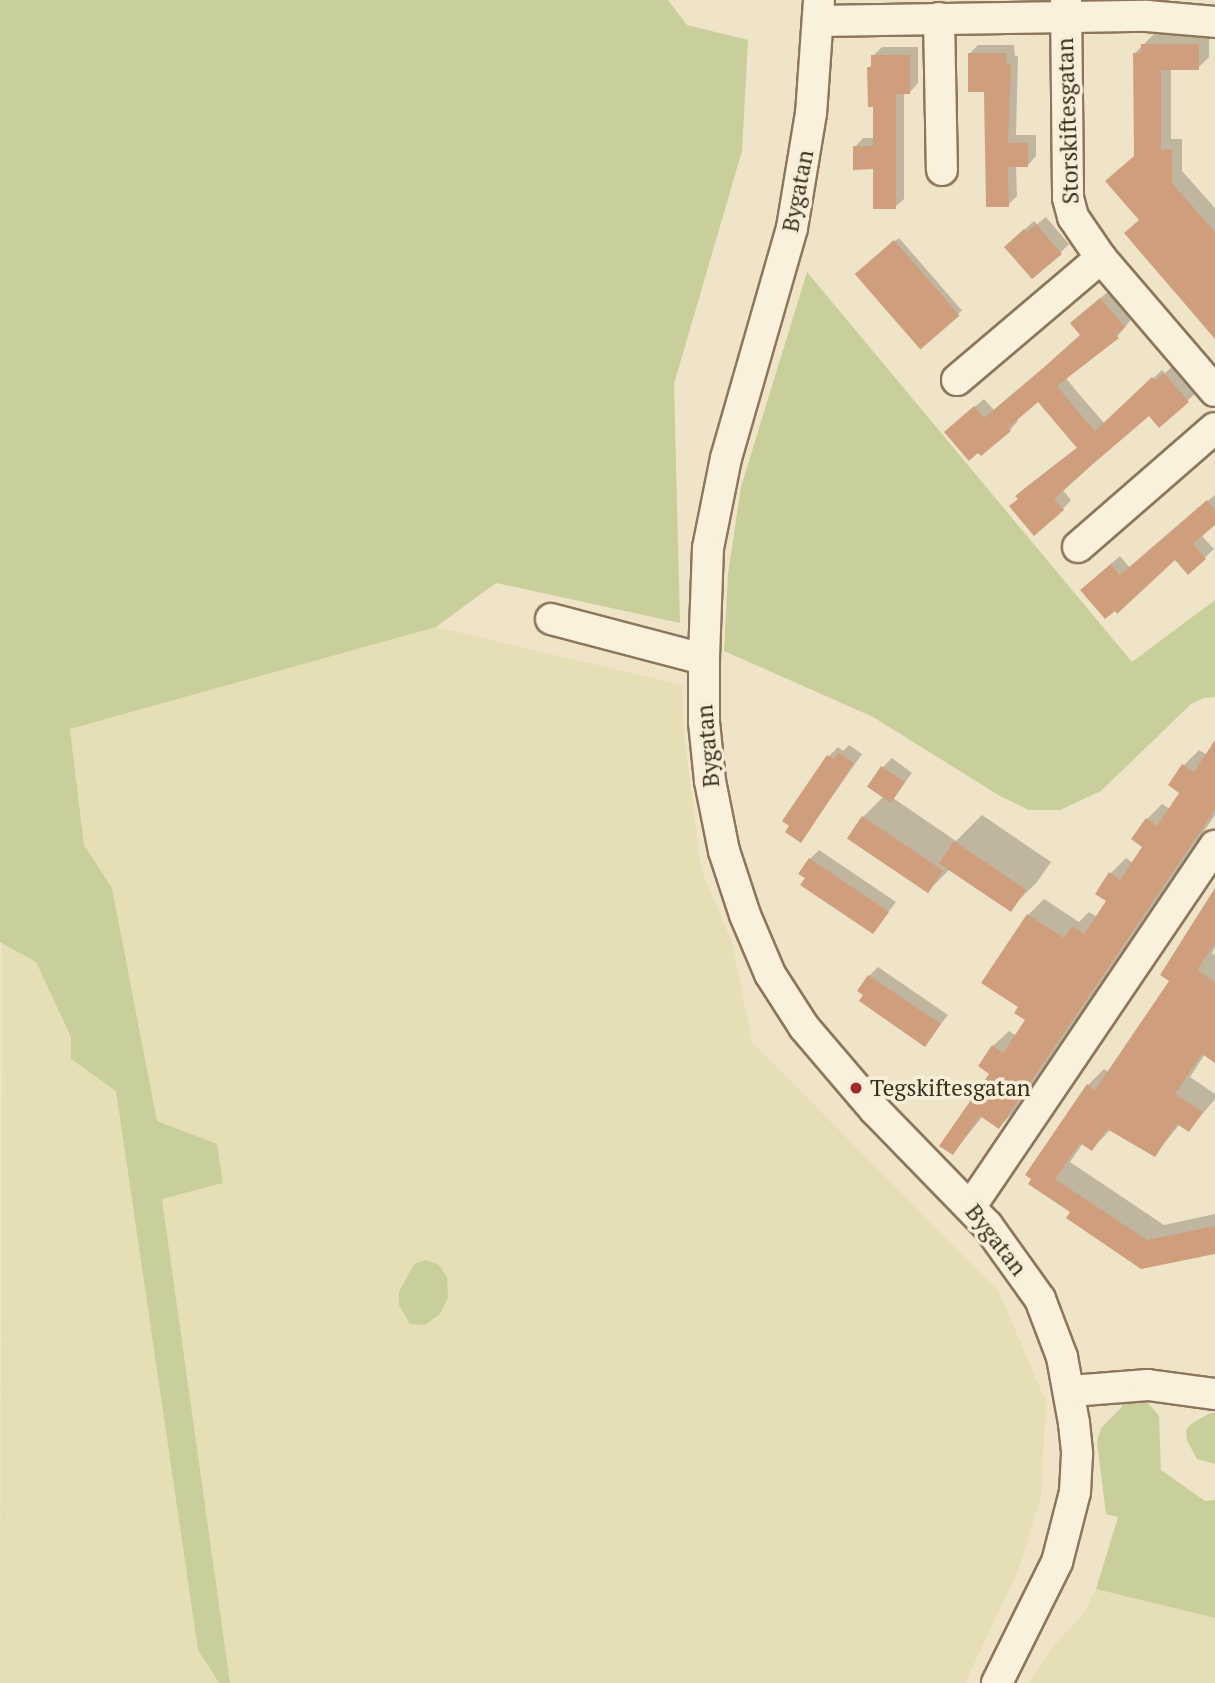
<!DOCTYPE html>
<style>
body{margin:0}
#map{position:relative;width:1215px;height:1683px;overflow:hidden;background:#f0e4c8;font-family:"PT Serif",serif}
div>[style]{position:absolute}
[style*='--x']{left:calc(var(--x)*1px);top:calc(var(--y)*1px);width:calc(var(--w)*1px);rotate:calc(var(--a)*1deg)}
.farmland>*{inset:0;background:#e6deb5}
.green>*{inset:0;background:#c9cf9b}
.shadow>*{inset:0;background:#0003;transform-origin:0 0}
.building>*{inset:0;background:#cf9f7d;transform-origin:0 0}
.roads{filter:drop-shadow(2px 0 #8d765c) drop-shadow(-2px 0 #8d765c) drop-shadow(0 2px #8d765c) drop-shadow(0 -2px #8d765c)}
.minor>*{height:30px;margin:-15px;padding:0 15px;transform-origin:15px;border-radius:15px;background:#faf1dc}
.dots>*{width:19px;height:19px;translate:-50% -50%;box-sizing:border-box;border:4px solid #f7eed8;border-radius:50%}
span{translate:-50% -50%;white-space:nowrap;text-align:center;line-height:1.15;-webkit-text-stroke:7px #f7eed8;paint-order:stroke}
.street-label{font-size:23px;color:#3d2e20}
.poi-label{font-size:23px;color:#3d2e20}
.left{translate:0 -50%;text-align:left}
</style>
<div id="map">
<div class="farmland">
<i style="clip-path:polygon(436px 627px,682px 685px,684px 735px,701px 869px,732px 942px,752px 1042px,999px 1292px,1046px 1402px,1041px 1496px,1018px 1571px,965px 1683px,230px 1683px,162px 1199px,223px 1183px,217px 1145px,157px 1121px,112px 888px,84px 846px,70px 729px)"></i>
<i style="clip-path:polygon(2px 941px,36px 962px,71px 1037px,71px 1059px,116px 1091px,198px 1650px,219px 1683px,0 1683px)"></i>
<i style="clip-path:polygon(1096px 1589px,1215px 1618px,1215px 1683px,1029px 1683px,1051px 1649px,1084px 1613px)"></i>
</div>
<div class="green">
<i style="clip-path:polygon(0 0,668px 0,687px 25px,748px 40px,742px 151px,674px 384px,680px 623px,496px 583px,436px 627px,70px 729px,84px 845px,112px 888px,157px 1121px,217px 1144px,223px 1183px,162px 1199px,230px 1683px,219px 1683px,198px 1650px,116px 1091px,71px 1059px,71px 1037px,36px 962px,0 942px)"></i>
<i style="clip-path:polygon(807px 272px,1132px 662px,1215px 600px,1215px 697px,1204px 698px,1191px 704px,1101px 791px,1060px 810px,1029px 810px,1000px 796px,873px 717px,724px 651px,728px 574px,741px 487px)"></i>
<i style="clip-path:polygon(426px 1260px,439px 1265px,447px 1277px,448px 1298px,440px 1314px,425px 1325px,410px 1324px,399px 1305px,399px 1292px,414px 1264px)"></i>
<i style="clip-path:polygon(1136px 1398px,1149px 1404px,1159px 1416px,1161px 1470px,1205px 1501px,1215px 1500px,1215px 1618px,1096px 1589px,1118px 1517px,1106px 1514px,1097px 1442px,1101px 1428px,1122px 1407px,1122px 1401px)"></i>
<i style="clip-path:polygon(1210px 1413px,1215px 1413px,1215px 1464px,1197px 1459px,1187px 1441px,1186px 1430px,1191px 1424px)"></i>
</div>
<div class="shadow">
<i style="clip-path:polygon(1154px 34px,1209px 34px,1209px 57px,1198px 68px,1171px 68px,1171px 139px,1182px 139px,1182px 171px,1215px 208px,1215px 329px,1141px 220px,1135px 156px,1135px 53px)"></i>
<i style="clip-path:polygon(978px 45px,1014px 45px,1015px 56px,1018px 56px,1016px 135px,1036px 135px,1036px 156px,1028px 165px,1016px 165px,1017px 196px,1008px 205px,986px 90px,969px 54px)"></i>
<i style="clip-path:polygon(882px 47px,918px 47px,918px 83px,910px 92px,904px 92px,904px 199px,895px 207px,875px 167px,855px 147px,863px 138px,874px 138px,874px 105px,869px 68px,873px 63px,873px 56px)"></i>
<i style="clip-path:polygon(1046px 217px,1069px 244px,1060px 253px,1015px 238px,1034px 221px,1037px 224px)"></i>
<i style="left:899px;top:238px;width:96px;height:49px;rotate:49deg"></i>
<i style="clip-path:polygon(1110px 290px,1133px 317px,1118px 336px,1065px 377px,1078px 393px,1105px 424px,1162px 370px,1165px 373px,1174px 365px,1197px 392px,1160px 425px,1150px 413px,1062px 489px,1071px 500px,1063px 509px,1020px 498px,1017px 496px,1026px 487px,1079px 446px,1039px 400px,1016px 419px,1018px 421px,1010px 430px,955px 423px,984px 399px,994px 410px,1053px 360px,1082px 335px,1081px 315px)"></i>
<i style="clip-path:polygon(1215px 495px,1215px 523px,1201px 535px,1214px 549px,1188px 573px,1175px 558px,1117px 612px,1091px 581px,1120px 556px,1130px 568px)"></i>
<i style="clip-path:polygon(1215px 743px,1215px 815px,1014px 1112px,999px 1127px,983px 1116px,953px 1153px,991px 1073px,993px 1046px,1009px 1031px,1017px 1036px,1028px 1020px,1020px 1006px,983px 982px,1028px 915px,1044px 899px,1079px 922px,1089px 912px,1097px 917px,1108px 901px,1110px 874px,1126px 858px,1133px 863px,1145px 847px,1147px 819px,1162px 804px,1170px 809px,1181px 792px,1184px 765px,1199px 750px,1207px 755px)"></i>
<i style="clip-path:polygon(849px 745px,862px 754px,801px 841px,829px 756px,838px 747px,843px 751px)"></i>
<i style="clip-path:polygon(892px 758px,912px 773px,893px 798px,956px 841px,982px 815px,1051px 862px,1037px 882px,1010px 909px,950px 869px,928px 891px,863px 817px,884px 796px,883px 767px)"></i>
<i style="clip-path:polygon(819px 850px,896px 902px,873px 932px,807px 878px,810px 859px)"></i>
<i style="clip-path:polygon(1215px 892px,1215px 948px,1212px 953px,1215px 955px,1215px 1061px,1205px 1054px,1190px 1077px,1215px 1094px,1215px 1099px,1189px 1130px,1180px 1124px,1155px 1154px,1111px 1129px,1092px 1149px,1083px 1143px,1070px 1162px,1164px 1225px,1215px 1214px,1215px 1252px,1142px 1267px,1073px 1212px,1031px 1183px,1088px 1085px,1104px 1069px,1109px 1072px,1171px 981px)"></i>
<i style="clip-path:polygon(878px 967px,948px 1015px,925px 1044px,869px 976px)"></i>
</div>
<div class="building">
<i style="clip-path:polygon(1141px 44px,1199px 44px,1199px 70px,1161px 70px,1161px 150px,1172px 149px,1172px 183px,1215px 232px,1215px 339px,1124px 233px,1139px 220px,1105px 181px,1134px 156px,1133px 53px,1141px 53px)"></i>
<i style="clip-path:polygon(968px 53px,1006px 53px,1007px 64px,1011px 64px,1008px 143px,1028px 143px,1028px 167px,1008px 167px,1009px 207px,986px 207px,984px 92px,968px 92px)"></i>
<i style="clip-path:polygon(871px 55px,910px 55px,910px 94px,896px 94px,896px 209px,873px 209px,873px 169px,853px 170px,853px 146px,873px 146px,873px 107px,868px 107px,867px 67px,871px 67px)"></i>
<i style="clip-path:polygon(1036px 224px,1062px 254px,1032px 279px,1004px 247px,1024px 229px,1027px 232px)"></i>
<i style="left:894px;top:240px;width:100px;height:52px;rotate:49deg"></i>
<i style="clip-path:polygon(1100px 298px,1125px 327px,1116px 335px,1119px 338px,1057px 386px,1070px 402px,1095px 431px,1152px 377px,1155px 380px,1164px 373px,1189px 402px,1159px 428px,1149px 416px,1093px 464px,1054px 499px,1064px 510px,1034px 536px,1009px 506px,1018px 499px,1015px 496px,1077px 448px,1038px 402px,1008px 428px,1011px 431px,981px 456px,978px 453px,969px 461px,944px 432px,974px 406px,984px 418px,1042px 369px,1080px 335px,1070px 323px)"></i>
<i style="clip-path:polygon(1207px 500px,1215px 510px,1215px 525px,1193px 544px,1206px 559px,1188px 575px,1175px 560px,1117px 614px,1115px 611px,1105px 619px,1080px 590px,1111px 564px,1120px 575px)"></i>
<i style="clip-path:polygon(1215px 740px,1215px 810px,999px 1129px,980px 1116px,953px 1155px,939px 1146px,989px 1074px,978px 1066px,992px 1045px,1003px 1053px,1025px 1020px,1014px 1013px,1018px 1007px,981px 983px,1027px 914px,1064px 938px,1072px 926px,1084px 934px,1106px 901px,1095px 894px,1109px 872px,1120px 880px,1142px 847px,1131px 839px,1146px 818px,1157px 826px,1179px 793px,1168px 785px,1182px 764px,1194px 772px)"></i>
<i style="clip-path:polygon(838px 753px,854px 763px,801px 843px,785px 832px,789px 826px,782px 821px,827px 755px,834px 759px)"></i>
<i style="left:881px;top:766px;width:29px;height:25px;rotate:34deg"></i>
<i style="left:862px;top:816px;width:98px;height:27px;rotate:34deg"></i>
<i style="left:954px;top:841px;width:87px;height:27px;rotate:34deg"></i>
<i style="clip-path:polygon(809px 858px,889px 912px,873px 934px,800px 885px,805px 878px,798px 874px)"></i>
<i style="clip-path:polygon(1215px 888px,1215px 943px,1197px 970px,1215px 982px,1215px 1063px,1202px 1054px,1175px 1094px,1203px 1112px,1189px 1132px,1177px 1124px,1155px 1157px,1107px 1129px,1092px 1151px,1080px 1143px,1055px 1179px,1147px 1240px,1215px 1226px,1215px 1254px,1141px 1269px,1066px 1218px,1070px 1212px,1028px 1184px,1031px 1179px,1025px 1175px,1087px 1084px,1095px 1090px,1169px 981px,1160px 975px)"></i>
<i style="clip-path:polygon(868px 975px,941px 1024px,925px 1047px,859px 1001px,863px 995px,857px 991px)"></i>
</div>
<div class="roads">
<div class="minor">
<i style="--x:819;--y:0;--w:113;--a:94"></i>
<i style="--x:811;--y:113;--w:117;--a:99.4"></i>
<i style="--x:792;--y:228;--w:239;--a:106"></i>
<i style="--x:726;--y:458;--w:92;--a:101.3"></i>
<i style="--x:708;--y:548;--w:111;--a:92.1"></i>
<i style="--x:704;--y:659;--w:63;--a:90"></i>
<i style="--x:704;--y:722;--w:59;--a:84.2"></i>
<i style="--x:710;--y:781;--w:71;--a:78.7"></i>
<i style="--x:724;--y:851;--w:67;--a:71.8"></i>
<i style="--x:745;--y:915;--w:64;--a:67"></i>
<i style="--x:770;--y:974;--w:63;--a:57.3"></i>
<i style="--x:804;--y:1027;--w:109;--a:49.5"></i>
<i style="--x:875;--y:1110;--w:161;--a:45.8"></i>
<i style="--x:987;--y:1225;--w:91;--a:54.4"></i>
<i style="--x:1040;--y:1299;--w:62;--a:69.2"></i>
<i style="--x:1062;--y:1357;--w:67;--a:79.7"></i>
<i style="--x:1074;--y:1423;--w:31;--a:84"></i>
<i style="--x:1077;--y:1454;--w:38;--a:93"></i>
<i style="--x:1075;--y:1492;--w:72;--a:104.4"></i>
<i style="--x:1057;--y:1562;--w:135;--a:116.4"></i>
<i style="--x:1066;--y:0;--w:198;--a:89.4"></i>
<i style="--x:1068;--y:198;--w:20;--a:75"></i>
<i style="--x:1073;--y:217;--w:50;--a:55.7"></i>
<i style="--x:1101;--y:258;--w:175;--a:49.4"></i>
<i style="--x:939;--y:18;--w:152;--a:88.9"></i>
<i style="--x:819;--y:21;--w:328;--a:-0.9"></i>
<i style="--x:1147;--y:16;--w:68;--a:5"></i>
<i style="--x:957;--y:380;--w:189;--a:-40.3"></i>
<i style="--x:1078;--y:547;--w:181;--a:-41"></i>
<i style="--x:551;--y:619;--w:158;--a:14.7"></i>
<i style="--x:971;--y:1206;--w:435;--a:-55.9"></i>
<i style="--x:1071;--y:1391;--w:77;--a:-4.5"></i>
<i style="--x:1148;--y:1385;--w:68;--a:7.7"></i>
</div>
</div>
<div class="dots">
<i style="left:856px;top:1088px;background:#9e2a2b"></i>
</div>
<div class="street-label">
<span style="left:1068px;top:121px;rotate:-92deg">Storskiftesgatan</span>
<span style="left:798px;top:191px;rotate:-79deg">Bygatan</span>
<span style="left:708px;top:746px;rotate:-95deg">Bygatan</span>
<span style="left:996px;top:1240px;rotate:52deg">Bygatan</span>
</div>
<div class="poi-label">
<span class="left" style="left:870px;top:1088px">Tegskiftesgatan</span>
</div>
</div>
